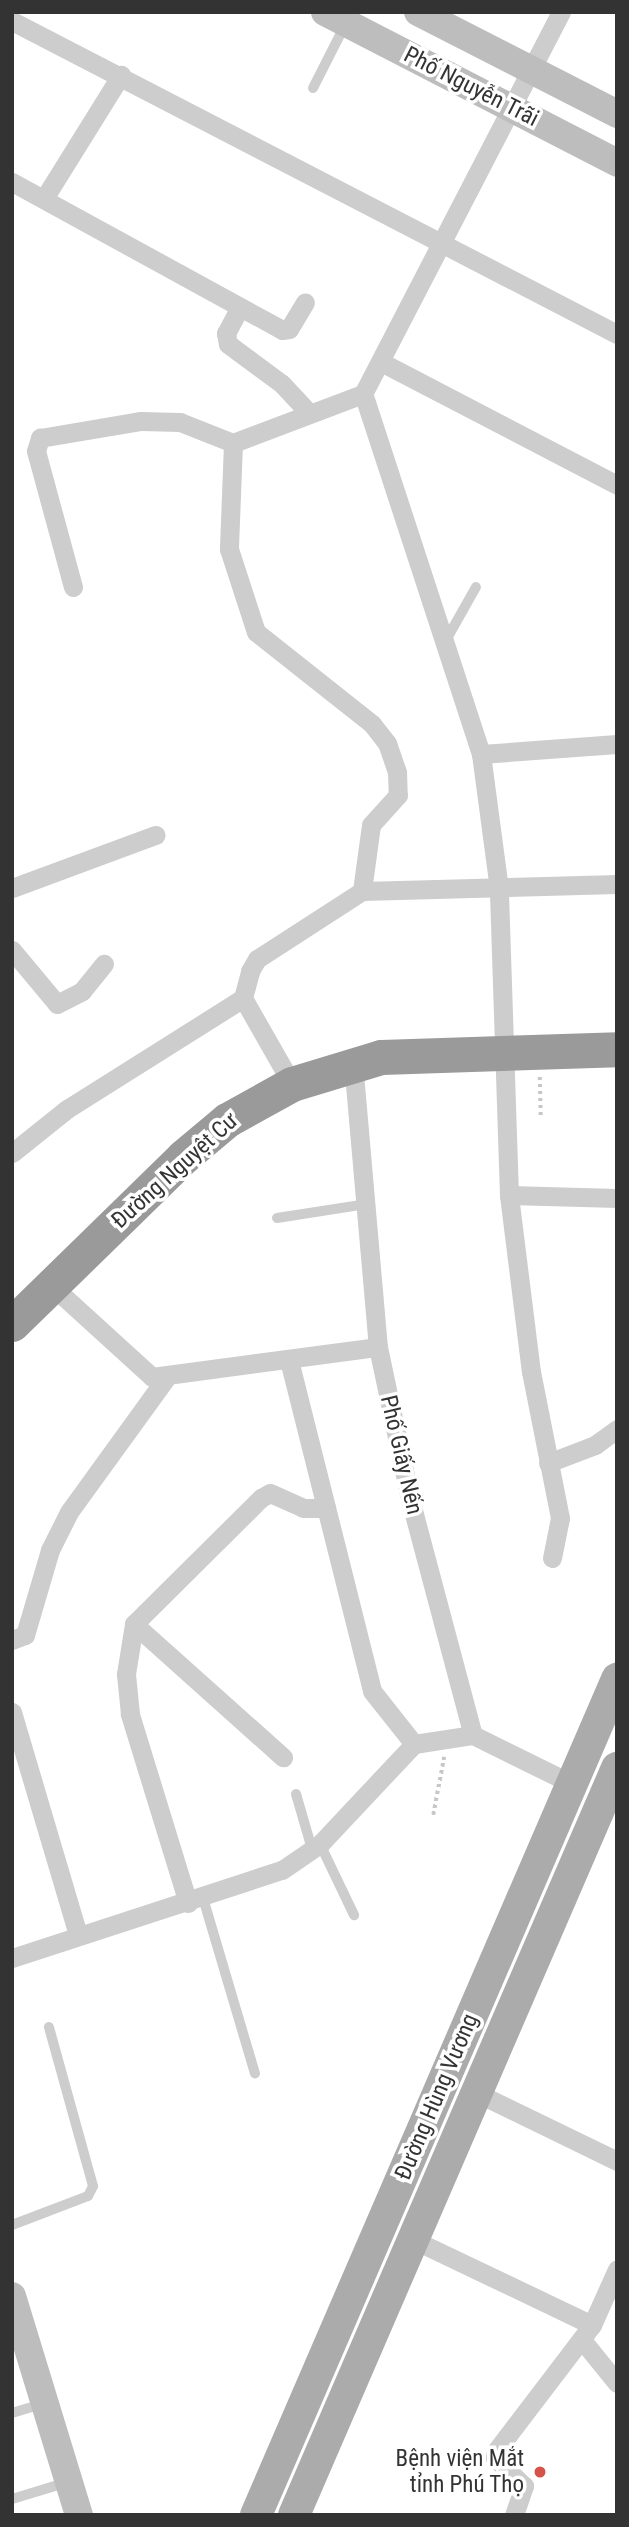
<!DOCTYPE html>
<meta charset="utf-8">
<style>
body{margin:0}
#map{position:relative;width:629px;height:2527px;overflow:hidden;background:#fff;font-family:"Roboto Condensed",sans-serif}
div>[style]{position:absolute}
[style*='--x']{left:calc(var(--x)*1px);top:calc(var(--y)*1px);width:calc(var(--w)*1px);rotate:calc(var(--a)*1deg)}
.path>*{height:3.5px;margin-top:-1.75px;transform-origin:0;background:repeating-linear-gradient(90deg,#c7c7c7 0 3.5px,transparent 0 7px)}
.lane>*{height:10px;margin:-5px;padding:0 5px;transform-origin:5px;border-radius:5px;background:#cdcdcd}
.street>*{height:19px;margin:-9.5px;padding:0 9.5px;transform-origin:9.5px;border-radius:9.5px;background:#cdcdcd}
.secondary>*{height:28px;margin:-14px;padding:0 14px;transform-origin:14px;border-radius:14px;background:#bdbdbd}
.primary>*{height:32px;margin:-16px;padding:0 16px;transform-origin:16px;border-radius:16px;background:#ababab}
.highway>*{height:35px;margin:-17.5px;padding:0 17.5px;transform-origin:17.5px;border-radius:17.5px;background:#9a9a9a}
.dots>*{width:19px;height:19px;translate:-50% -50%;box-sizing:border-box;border:4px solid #fff;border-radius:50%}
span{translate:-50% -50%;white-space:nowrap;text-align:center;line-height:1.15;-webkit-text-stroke:7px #fff;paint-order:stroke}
.street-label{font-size:23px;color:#333}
.poi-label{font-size:23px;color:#333}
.right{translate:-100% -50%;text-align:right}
.frame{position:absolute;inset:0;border:14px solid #333;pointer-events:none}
</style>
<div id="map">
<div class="path">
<i style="--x:540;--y:1077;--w:42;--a:88.6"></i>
<i style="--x:433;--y:1815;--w:59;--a:-79.3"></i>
</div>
<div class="lane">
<i style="--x:313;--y:88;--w:73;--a:-63.1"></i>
<i style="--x:445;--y:642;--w:63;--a:-60.6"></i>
<i style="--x:277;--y:1218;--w:90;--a:-8.9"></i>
<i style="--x:296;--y:1794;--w:57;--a:73.8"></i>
<i style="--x:320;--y:1844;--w:79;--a:64.4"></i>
<i style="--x:203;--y:1898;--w:183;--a:73.5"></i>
<i style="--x:12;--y:2225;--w:81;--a:-20.9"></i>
<i style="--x:88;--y:2196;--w:11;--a:-63"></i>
<i style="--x:93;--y:2186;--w:165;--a:-105.5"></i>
<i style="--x:12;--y:2413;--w:31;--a:-17"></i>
<i style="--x:12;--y:2499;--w:59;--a:-16.9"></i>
</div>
<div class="street">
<i style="--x:12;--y:21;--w:681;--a:27.36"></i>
<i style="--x:12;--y:182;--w:308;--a:28.7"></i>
<i style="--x:282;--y:330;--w:7;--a:-8"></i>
<i style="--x:289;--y:329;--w:31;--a:-59"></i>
<i style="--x:45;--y:197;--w:144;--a:-58.1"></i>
<i style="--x:240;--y:307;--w:30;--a:118"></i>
<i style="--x:226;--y:333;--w:11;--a:80"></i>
<i style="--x:228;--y:344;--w:67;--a:36.5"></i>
<i style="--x:282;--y:384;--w:40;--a:47"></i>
<i style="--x:381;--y:362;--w:266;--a:27.5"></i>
<i style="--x:233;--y:443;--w:106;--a:92.2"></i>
<i style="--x:229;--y:549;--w:87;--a:72"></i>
<i style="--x:256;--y:632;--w:148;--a:38.4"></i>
<i style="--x:372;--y:724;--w:24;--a:52"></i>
<i style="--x:387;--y:743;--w:31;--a:71"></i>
<i style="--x:397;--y:772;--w:23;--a:88"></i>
<i style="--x:398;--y:795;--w:40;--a:132"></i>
<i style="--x:371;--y:825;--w:67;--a:97.8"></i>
<i style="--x:233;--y:443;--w:139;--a:-20.7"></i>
<i style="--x:73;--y:587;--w:141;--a:-105.2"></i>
<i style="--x:36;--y:451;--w:14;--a:-73"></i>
<i style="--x:40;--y:438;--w:101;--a:-9.6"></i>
<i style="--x:140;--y:421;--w:40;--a:1.4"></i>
<i style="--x:180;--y:422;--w:57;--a:21.6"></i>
<i style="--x:481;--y:754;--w:136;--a:-4.2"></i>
<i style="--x:12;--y:888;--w:153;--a:-20.3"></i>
<i style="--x:12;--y:950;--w:70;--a:50.2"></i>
<i style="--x:57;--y:1004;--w:28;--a:-27"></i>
<i style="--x:82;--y:991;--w:35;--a:-51"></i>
<i style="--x:353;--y:1062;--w:286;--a:85"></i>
<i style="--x:378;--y:1347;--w:155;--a:78.1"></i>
<i style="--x:410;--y:1499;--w:244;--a:75.1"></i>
<i style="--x:473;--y:1735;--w:108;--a:26.3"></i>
<i style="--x:292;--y:1084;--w:99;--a:-119.7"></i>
<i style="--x:243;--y:998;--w:28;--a:-75"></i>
<i style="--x:250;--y:971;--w:14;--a:-60"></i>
<i style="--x:257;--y:959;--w:125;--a:-32.9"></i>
<i style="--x:362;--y:891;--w:255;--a:-1.6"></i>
<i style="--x:12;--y:1153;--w:70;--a:-38.7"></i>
<i style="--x:67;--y:1109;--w:208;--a:-32.2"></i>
<i style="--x:509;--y:1195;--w:108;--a:1.6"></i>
<i style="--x:51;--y:1285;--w:137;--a:42.3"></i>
<i style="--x:152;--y:1377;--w:228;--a:-7.6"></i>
<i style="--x:289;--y:1360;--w:341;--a:75.9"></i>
<i style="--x:372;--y:1691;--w:68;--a:51.6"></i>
<i style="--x:548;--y:1463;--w:50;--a:-21"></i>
<i style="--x:595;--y:1445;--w:27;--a:-36"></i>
<i style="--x:552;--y:1558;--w:41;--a:-78.7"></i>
<i style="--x:560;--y:1518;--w:149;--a:-101.2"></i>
<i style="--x:531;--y:1372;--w:178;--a:-97.1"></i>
<i style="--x:509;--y:1195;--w:306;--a:-91.9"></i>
<i style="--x:499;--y:889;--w:136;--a:-97.6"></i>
<i style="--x:481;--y:754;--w:379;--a:-108.1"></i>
<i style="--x:363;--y:394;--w:430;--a:-62.6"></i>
<i style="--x:134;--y:1624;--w:200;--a:41.8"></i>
<i style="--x:12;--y:1640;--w:14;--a:-21"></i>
<i style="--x:25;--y:1635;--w:89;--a:-73.6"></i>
<i style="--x:50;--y:1550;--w:42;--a:-63.4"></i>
<i style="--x:69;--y:1512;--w:165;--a:-54.1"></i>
<i style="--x:12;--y:1712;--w:233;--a:73.5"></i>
<i style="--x:188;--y:1903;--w:198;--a:-107.1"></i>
<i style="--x:130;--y:1714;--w:40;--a:-95.7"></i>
<i style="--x:126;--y:1674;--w:51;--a:-80.9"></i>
<i style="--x:134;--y:1624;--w:179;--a:-44.8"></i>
<i style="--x:261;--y:1498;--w:10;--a:-29"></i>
<i style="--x:270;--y:1493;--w:36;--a:24"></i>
<i style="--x:303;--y:1508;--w:23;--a:0"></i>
<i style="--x:12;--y:1958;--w:284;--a:-18.1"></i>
<i style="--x:282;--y:1870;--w:46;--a:-34.4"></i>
<i style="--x:320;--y:1844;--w:137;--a:-46.8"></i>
<i style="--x:414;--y:1744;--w:60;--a:-8.7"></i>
<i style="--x:477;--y:2093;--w:156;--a:25.9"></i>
<i style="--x:414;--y:2240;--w:197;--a:25.5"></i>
<i style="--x:582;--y:2340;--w:55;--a:50.9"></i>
<i style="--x:514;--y:2515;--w:31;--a:-71"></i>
<i style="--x:524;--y:2486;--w:40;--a:-136"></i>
<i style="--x:495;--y:2458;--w:7;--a:-82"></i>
<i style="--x:496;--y:2451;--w:158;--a:-52.7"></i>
<i style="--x:592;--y:2325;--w:61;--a:-65.9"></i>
</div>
<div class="secondary">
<i style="--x:325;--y:12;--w:329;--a:27.3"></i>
<i style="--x:418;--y:12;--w:224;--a:27.1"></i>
<i style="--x:12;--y:2296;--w:229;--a:73"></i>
</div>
<div class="primary">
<i style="--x:256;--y:2515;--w:911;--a:-66.64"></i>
<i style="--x:294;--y:2515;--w:814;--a:-66.62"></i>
</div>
<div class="highway">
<i style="--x:12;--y:1324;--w:239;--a:-44.3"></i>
<i style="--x:183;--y:1157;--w:57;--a:-40.1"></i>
<i style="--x:227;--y:1120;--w:74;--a:-29"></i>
<i style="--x:292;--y:1084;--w:93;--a:-16.9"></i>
<i style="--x:381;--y:1057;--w:236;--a:-1.9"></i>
</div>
<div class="dots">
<i style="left:540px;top:2472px;background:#d4534b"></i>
</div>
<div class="street-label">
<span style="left:471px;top:87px;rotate:27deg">Phố Nguyễn Trãi</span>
<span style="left:175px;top:1171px;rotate:-42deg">Đường Nguyệt Cư</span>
<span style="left:401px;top:1455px;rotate:77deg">Phố Giấy Nến</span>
<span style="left:437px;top:2097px;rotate:-67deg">Đường Hùng Vương</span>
</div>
<div class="poi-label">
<span class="right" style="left:524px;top:2472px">Bệnh viện Mắt<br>tỉnh Phú Thọ</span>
</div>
<div class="frame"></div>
</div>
